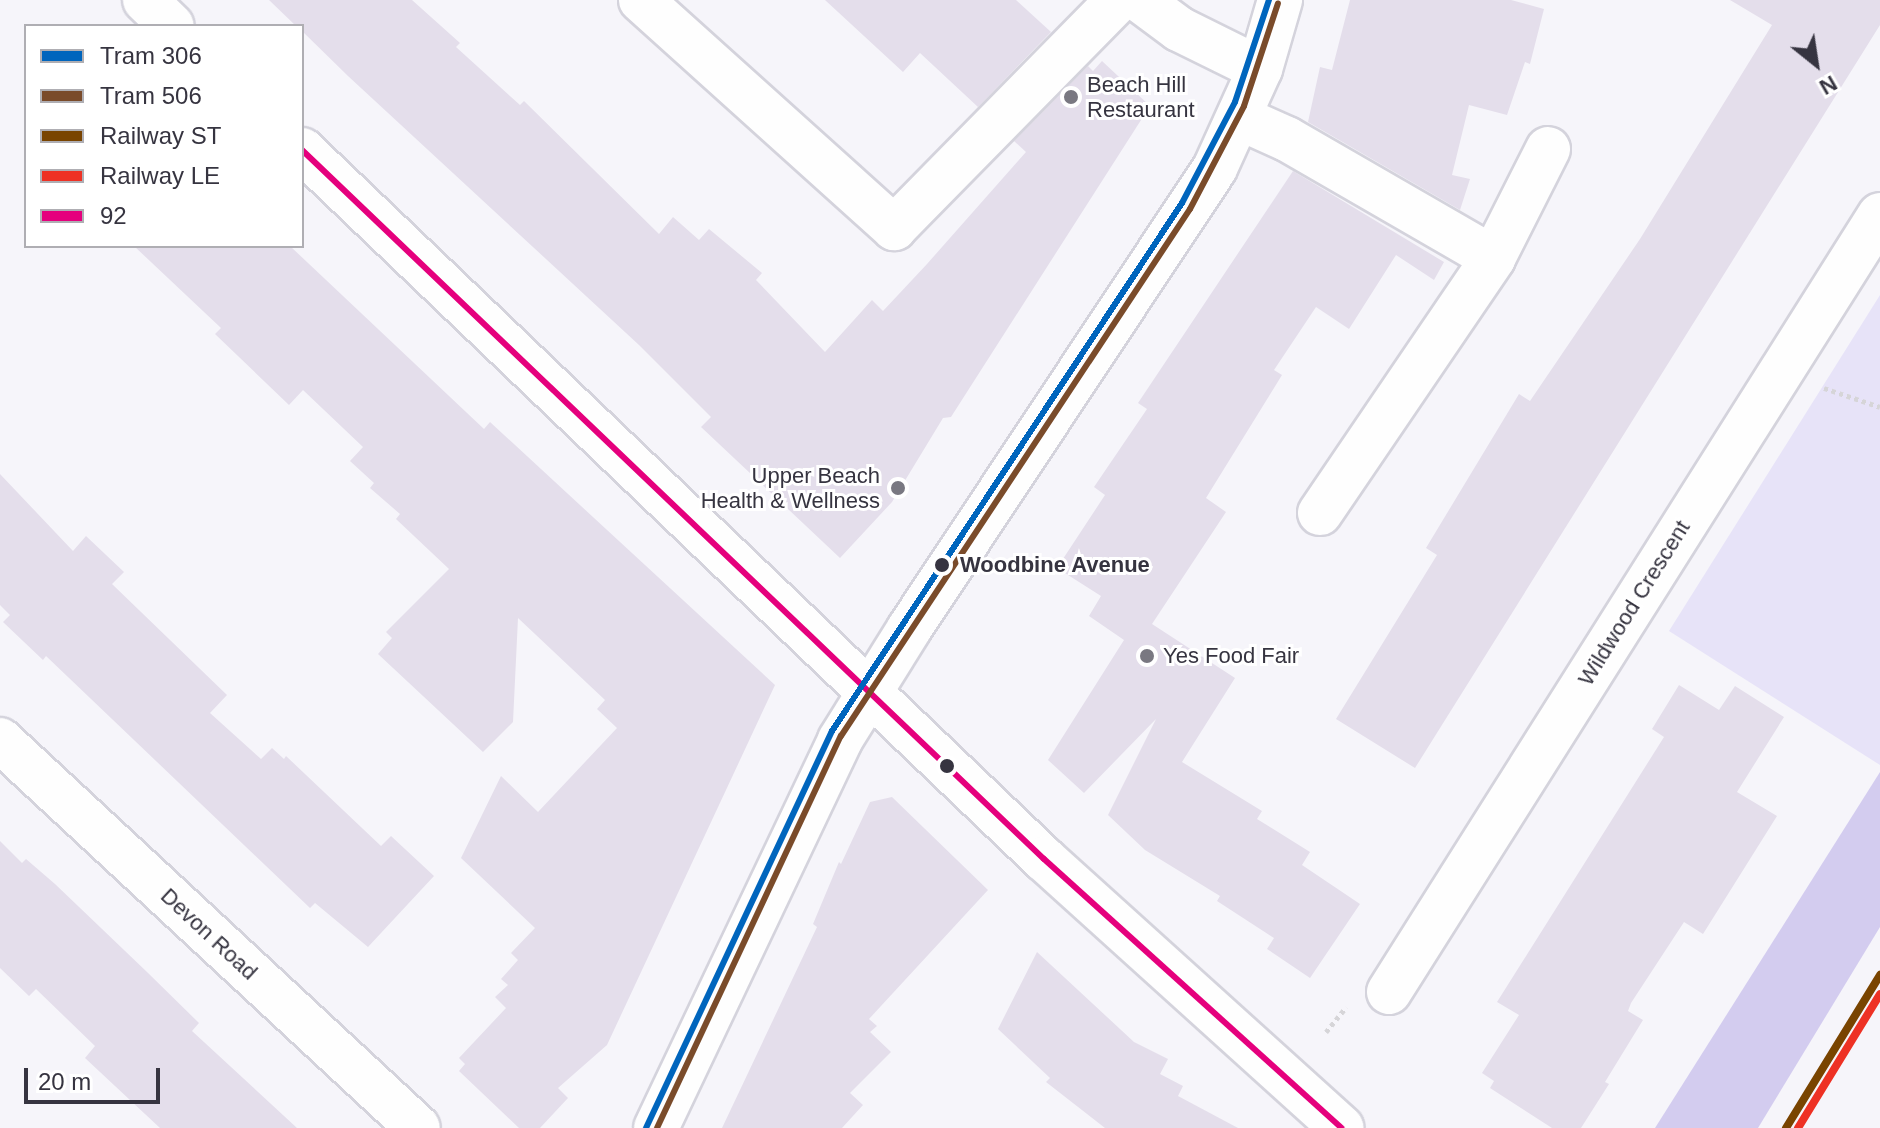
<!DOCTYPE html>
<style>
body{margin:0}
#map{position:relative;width:1880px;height:1128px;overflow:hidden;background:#f6f5fa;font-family:Helvetica,sans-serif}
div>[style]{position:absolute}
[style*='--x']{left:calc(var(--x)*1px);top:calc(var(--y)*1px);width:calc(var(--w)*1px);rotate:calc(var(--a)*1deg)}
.green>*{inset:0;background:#e7e3f8}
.forest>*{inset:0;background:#d3ccef}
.building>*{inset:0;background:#e4deeb}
.path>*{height:5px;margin-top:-2.5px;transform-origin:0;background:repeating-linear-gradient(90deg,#d6d5d8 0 4px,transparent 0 8px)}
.roads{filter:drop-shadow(2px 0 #d4d3dc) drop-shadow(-2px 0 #d4d3dc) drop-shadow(0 2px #d4d3dc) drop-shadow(0 -2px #d4d3dc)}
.minor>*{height:44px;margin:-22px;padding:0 22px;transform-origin:22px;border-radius:22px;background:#fefefe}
.major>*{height:44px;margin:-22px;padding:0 22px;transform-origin:22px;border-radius:22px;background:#fefefe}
.bus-1>*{height:6px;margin:-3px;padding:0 3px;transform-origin:3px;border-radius:3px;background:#e5007d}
.rail-1>*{height:8px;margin:-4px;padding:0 4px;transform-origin:4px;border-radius:4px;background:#794400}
.rail-2>*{height:8px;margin:-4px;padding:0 4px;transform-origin:4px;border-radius:4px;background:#ee3124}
.tram-1>*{height:6px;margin:-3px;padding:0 3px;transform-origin:3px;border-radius:3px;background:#0065bd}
.tram-2>*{height:6px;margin:-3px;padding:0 3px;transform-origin:3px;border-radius:3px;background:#7a4b2a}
.dots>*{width:22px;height:22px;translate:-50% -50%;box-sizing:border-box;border:4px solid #fff;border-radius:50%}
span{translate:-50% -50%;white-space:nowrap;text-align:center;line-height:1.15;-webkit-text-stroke:6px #fff;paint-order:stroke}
.poi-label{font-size:22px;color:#363440}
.left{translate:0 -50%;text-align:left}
.right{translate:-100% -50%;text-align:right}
.stop-label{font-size:22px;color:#363440;font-weight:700}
.street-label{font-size:22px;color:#363440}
.legend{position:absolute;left:24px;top:24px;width:280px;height:224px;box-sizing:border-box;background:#fff;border:2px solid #afaeb3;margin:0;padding:10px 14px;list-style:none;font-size:24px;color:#363440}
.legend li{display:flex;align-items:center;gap:16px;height:40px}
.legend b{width:40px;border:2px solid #afaeb3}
.north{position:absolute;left:1776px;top:24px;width:80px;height:80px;-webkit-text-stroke:6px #fff;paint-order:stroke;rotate:150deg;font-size:22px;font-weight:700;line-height:32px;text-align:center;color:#363440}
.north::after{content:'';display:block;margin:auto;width:28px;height:36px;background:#363440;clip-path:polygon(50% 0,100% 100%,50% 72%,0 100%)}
.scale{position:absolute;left:24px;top:1068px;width:136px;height:36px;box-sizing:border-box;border:4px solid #363440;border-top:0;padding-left:10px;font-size:24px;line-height:28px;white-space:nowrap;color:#363440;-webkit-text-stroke:6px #fff;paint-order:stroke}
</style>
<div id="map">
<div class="green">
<i style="clip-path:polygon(1880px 295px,1880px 765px,1669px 631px)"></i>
</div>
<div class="forest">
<i style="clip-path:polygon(1880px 772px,1880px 927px,1758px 1128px,1655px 1128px)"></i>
</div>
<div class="building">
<i style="clip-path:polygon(269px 0,412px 0,460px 43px,456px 47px,520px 105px,524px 101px,659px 234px,673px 217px,699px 240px,709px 229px,762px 273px,756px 280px,825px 352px,872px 300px,883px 311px,927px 264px,1026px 152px,1014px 141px,1088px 66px,1093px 71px,1102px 61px,1150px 106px,951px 417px,943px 418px,892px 502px,840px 558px,701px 427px,711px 417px,639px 345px,348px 76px,302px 31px,302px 26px,296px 26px)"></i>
<i style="clip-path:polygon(825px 0,1016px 0,1051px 32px,978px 107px,920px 53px,903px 72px)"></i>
<i style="clip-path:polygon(1350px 0,1511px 0,1544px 9px,1530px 64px,1525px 62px,1507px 115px,1469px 105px,1452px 175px,1470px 179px,1460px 210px,1308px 122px,1320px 67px,1332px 70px)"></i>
<i style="clip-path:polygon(1730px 0,1880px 0,1880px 25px,1415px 768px,1336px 719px,1437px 555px,1426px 548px,1519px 394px,1530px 401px,1640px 239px,1772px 25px)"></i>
<i style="clip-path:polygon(1293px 171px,1444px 262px,1434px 280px,1396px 255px,1349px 329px,1316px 307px,1274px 370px,1282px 375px,1206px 498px,1226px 512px,1152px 624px,1235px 678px,1182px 762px,1262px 811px,1257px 819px,1310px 852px,1302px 865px,1360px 904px,1310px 978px,1267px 949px,1274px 938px,1217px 901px,1220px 896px,1145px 850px,1108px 815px,1156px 719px,1084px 793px,1048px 760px,1124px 640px,1089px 616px,1101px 596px,1057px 568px,1105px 495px,1094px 487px,1147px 409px,1138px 403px)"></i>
<i style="clip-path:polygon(134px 246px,290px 246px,484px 429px,490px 422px,775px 685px,607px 1045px,558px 1088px,568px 1098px,540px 1128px,519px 1128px,459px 1071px,465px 1064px,459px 1058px,506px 1008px,495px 997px,508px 985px,501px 979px,518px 960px,511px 953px,535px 928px,461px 858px,501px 776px,538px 812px,617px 728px,597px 709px,605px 700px,518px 618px,513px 722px,483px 752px,378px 654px,392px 638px,386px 632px,449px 569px,396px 519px,400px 514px,370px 488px,374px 483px,350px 461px,363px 447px,303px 390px,289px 405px,215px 334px,221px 328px)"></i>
<i style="clip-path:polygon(0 474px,73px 551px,86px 536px,124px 572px,112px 584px,227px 695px,210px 713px,261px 759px,272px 748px,284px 759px,286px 756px,381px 846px,391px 836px,434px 876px,368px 947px,315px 903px,310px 908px,46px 656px,43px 660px,3px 622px,10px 615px,0 605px)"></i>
<i style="clip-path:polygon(1679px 685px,1719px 710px,1735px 686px,1784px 717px,1737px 792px,1777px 816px,1703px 934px,1684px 922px,1631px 1003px,1628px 1011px,1643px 1020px,1605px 1082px,1609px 1084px,1581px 1128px,1552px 1128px,1490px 1088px,1494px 1081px,1482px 1073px,1519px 1015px,1497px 1002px,1664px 737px,1652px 729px)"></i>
<i style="clip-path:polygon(892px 797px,988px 890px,869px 1019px,877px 1026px,870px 1032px,891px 1052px,850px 1093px,863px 1105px,842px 1128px,722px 1128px,817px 927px,813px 924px,839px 862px,841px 864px,870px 802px)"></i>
<i style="clip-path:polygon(0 841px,22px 863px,26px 859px,55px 884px,147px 972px,199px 1023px,192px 1031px,297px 1128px,160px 1128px,85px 1058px,95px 1046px,36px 989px,29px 996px,0 968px)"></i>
<i style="clip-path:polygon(1037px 952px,1134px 1042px,1168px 1059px,1160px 1074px,1183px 1086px,1178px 1096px,1238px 1128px,1105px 1128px,1046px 1082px,1050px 1078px,998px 1029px)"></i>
</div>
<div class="path">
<i style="--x:1824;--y:388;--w:59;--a:18.7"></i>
<i style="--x:1326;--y:1032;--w:32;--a:-51"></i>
</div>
<div class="roads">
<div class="minor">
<i style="--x:641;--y:0;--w:341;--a:42"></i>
<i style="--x:894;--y:228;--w:320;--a:-45.5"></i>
<i style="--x:1140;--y:0;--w:49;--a:36.6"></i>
<i style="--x:1179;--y:29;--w:90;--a:26.3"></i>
<i style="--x:1240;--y:118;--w:51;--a:24.1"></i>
<i style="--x:1287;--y:139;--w:238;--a:30"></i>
<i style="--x:1320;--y:513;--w:308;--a:-55.8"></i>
<i style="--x:1493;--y:258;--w:122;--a:-63.2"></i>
<i style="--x:0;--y:740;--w:570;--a:42.87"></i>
<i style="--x:1389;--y:992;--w:919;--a:-57.71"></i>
</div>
<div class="major">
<i style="--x:145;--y:0;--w:37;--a:44"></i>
<i style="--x:302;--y:150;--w:1026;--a:43.7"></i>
<i style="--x:1044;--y:859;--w:401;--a:42.1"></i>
<i style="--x:656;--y:1128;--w:429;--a:-64.6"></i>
<i style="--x:840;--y:740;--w:131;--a:-58.1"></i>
<i style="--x:909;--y:629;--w:553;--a:-56.42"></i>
<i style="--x:1215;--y:168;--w:109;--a:-65.6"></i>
<i style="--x:1260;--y:69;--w:72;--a:-73.8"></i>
</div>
</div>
<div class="bus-1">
<i style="--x:302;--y:150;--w:1026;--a:43.7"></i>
<i style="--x:1044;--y:859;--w:401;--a:42.1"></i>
</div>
<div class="rail-1">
<i style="--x:1786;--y:1128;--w:180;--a:-58.4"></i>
</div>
<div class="rail-2">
<i style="--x:1798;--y:1128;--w:157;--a:-58.5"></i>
</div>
<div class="tram-1">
<i style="--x:646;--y:1128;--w:438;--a:-64.9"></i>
<i style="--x:832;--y:731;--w:633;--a:-56.46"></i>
<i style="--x:1182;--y:203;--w:114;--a:-62.3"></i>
<i style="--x:1235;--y:102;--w:108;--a:-71.6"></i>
</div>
<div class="tram-2">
<i style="--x:657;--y:1128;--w:433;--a:-64.9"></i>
<i style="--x:841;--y:736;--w:632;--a:-56.49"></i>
<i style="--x:1190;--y:209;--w:116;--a:-62.3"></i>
<i style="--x:1244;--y:106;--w:108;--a:-71.7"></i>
</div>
<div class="dots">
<i style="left:1071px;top:97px;background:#797881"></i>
<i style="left:898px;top:488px;background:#797881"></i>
<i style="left:942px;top:565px;background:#363440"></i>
<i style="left:1147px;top:656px;background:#797881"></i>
<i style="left:947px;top:766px;background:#363440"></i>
</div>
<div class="poi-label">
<span class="left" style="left:1087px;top:97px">Beach Hill<br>Restaurant</span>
<span class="right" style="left:880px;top:488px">Upper Beach<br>Health &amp; Wellness</span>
<span class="left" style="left:1163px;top:656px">Yes Food Fair</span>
</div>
<div class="stop-label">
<span class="left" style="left:960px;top:565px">Woodbine Avenue</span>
</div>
<div class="street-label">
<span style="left:1634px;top:603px;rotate:-58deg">Wildwood Crescent</span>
<span style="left:209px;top:934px;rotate:43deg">Devon Road</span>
</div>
<ul class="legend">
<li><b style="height:10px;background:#0065bd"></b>Tram 306</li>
<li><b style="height:10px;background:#7a4b2a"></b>Tram 506</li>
<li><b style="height:10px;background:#794400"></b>Railway ST</li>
<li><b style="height:10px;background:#ee3124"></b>Railway LE</li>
<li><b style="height:10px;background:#e5007d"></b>92</li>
</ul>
<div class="north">N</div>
<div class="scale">20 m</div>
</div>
